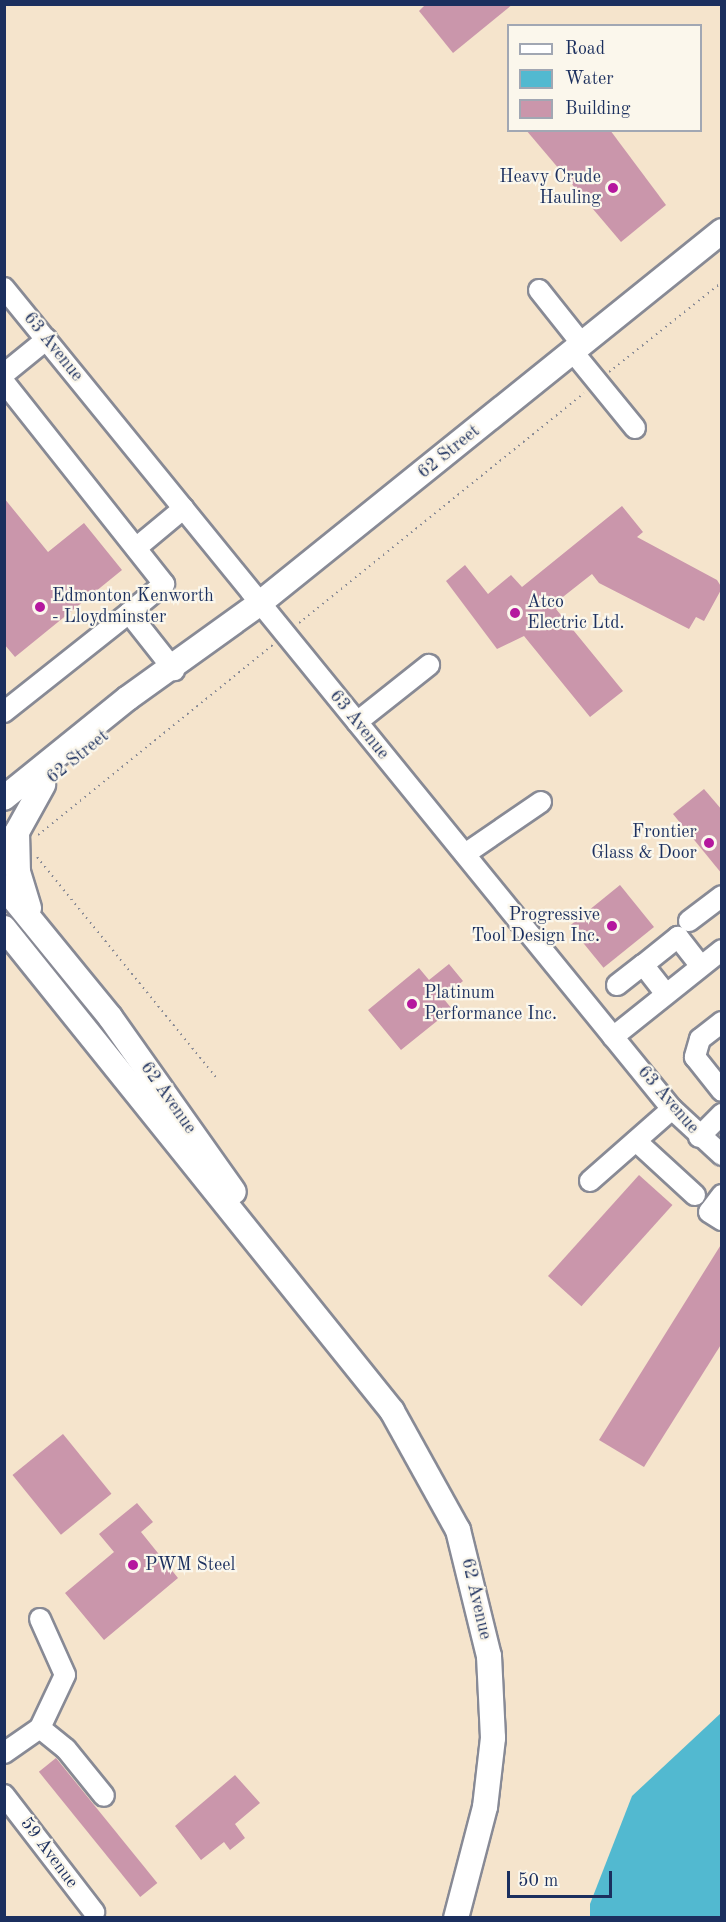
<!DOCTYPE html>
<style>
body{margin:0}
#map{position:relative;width:726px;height:1922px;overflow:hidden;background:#f5e4cc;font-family:"Old Standard TT",serif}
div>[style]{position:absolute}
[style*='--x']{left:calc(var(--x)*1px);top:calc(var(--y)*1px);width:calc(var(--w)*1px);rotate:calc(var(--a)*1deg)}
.water>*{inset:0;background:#52b9d0}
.building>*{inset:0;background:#ca96ab;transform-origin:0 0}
.path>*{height:2px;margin-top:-1px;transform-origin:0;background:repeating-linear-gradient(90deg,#888a95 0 1.5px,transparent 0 6px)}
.roads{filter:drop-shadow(2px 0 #888a95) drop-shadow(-2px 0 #888a95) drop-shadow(0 2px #888a95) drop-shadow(0 -2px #888a95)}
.minor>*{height:20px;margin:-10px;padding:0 10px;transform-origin:10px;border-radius:10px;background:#fff}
.major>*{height:24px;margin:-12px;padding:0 12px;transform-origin:12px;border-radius:12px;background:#fff}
.dots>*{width:16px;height:16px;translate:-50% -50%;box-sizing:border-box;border:3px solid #fbf7ec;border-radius:50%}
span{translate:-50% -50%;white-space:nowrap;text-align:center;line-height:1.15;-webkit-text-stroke:4.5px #fbf7ec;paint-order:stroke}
.poi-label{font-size:18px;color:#1b2f5e}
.right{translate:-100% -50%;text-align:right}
.left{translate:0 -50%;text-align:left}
.street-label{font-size:18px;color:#1b2f5e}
.frame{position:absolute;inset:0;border:6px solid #1b2f5e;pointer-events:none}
.legend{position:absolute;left:507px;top:24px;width:195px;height:108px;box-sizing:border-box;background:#fbf7ec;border:2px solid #a1a7b3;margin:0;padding:8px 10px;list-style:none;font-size:18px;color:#1b2f5e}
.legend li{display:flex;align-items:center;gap:12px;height:30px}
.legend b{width:30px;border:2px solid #a1a7b3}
.scale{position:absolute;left:507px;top:1871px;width:105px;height:27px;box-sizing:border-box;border:3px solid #1b2f5e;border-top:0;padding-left:8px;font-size:18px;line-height:21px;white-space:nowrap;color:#1b2f5e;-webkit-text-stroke:4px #fbf7ec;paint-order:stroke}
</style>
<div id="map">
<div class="water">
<i style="clip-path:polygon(721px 1713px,721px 1917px,590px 1917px,590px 1904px,632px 1796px)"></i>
</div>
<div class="building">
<i style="clip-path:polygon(426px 4px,513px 4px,453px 53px,419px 11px)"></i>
<i style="clip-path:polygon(526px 130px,610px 130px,666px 205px,621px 242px)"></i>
<i style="clip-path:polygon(4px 498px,48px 552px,84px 523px,122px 570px,15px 657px,4px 644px)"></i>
<i style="clip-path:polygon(622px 506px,643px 532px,637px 537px,717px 580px,722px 588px,704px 621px,696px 617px,689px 629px,599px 583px,592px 574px,559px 600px,562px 604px,556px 609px,623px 691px,590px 717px,524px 636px,497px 649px,446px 581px,465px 565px,488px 594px,511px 575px,522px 587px)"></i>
<i style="clip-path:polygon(704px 789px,722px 810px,722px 874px,673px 814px)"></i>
<i style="left:620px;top:885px;width:54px;height:65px;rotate:51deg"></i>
<i style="clip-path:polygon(449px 964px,463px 981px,443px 998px,452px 1009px,401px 1050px,368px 1010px,419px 968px,429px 980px)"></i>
<i style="left:639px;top:1175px;width:45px;height:136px;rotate:42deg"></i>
<i style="clip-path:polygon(722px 1243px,722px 1343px,644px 1467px,599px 1440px)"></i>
<i style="left:63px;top:1434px;width:77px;height:65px;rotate:51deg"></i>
<i style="clip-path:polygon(137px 1503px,153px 1522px,141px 1532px,178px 1578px,104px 1640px,65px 1593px,114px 1552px,99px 1534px)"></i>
<i style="left:56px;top:1758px;width:161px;height:22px;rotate:51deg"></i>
<i style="clip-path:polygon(235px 1775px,260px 1803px,235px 1824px,245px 1838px,230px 1850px,224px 1842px,201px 1860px,175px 1826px)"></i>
</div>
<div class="path">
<i style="--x:609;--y:372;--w:144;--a:-38.5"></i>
<i style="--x:299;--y:623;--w:366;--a:-38.9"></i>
<i style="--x:38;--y:835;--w:304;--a:-39"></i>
<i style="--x:37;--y:857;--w:284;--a:50.9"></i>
</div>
<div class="roads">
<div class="minor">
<i style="--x:4;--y:288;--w:1058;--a:50.87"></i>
<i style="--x:672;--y:1109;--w:68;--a:42.6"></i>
<i style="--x:539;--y:290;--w:69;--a:51.5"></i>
<i style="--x:573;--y:352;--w:98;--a:50.8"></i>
<i style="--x:4;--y:374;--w:55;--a:-39.1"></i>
<i style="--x:4;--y:382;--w:258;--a:51.6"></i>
<i style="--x:164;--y:584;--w:45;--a:140.4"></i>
<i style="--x:129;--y:613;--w:73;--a:51.7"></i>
<i style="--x:136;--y:548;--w:62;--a:-39.8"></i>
<i style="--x:4;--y:712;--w:159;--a:-38.4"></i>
<i style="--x:357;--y:722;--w:92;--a:-38.4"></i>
<i style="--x:465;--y:854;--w:92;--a:-34.4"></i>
<i style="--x:689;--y:921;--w:41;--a:-37.1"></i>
<i style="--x:617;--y:985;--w:33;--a:-38"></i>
<i style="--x:666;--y:994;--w:37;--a:-128"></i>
<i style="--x:643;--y:965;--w:45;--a:-38.7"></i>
<i style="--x:678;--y:937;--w:37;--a:52"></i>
<i style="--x:722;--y:1022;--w:28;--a:142"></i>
<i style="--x:700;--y:1039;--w:19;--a:106"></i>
<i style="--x:695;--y:1057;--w:43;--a:51.5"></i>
<i style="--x:613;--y:1037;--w:139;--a:-38.6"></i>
<i style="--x:699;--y:1137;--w:33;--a:-45"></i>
<i style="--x:636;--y:1141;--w:80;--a:42.5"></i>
<i style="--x:590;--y:1181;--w:109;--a:-41.3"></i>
<i style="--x:722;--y:1195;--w:21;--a:127"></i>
<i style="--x:709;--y:1212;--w:15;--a:32"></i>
<i style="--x:40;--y:1619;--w:61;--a:65.9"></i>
<i style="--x:65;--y:1675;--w:59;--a:115.3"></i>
<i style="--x:4;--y:1753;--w:44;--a:-34.8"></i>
<i style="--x:40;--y:1728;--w:33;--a:39"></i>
<i style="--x:66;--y:1749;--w:60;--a:51"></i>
<i style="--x:4;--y:1795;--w:148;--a:52.4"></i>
</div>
<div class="major">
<i style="--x:4;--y:798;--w:159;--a:-38.9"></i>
<i style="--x:128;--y:698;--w:163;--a:-35.7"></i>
<i style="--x:260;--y:603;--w:593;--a:-38.84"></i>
<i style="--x:4;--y:887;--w:168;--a:50.8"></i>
<i style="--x:110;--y:1017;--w:214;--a:54.7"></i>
<i style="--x:29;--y:908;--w:37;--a:-107"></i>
<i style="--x:18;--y:873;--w:41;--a:-91.4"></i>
<i style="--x:17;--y:832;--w:54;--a:-61"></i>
<i style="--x:4;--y:928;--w:620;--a:51.22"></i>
<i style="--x:392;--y:1411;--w:136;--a:61"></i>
<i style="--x:458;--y:1530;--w:130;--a:76.2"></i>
<i style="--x:489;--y:1656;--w:82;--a:87.2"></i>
<i style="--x:493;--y:1738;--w:69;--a:96.6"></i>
<i style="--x:485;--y:1807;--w:115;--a:104.6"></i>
</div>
</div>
<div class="dots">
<i style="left:613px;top:188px;background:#b5179e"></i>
<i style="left:40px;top:607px;background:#b5179e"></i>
<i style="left:515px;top:613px;background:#b5179e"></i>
<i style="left:709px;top:843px;background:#b5179e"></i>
<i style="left:612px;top:926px;background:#b5179e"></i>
<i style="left:412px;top:1004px;background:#b5179e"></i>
<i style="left:133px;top:1565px;background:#b5179e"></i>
</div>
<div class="poi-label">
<span class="right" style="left:601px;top:188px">Heavy Crude<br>Hauling</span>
<span class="left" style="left:52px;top:607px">Edmonton Kenworth<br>- Lloydminster</span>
<span class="left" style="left:527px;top:613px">Atco<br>Electric Ltd.</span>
<span class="right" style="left:697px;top:843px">Frontier<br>Glass &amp; Door</span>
<span class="right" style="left:600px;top:926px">Progressive<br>Tool Design Inc.</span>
<span class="left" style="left:424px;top:1004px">Platinum<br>Performance Inc.</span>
<span class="left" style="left:145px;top:1565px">PWM Steel</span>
</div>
<div class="street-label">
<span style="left:53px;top:347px;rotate:51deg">63 Avenue</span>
<span style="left:449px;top:452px;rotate:-39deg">62 Street</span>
<span style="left:359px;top:725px;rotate:51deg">63 Avenue</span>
<span style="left:78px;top:757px;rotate:-39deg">62 Street</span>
<span style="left:168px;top:1098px;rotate:55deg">62 Avenue</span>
<span style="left:668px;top:1100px;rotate:49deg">63 Avenue</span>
<span style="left:476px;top:1599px;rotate:77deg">62 Avenue</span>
<span style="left:49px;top:1853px;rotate:53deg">59 Avenue</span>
</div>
<div class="frame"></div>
<ul class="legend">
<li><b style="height:8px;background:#fff"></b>Road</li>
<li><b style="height:16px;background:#52b9d0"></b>Water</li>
<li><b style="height:16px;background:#ca96ab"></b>Building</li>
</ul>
<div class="scale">50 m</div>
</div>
